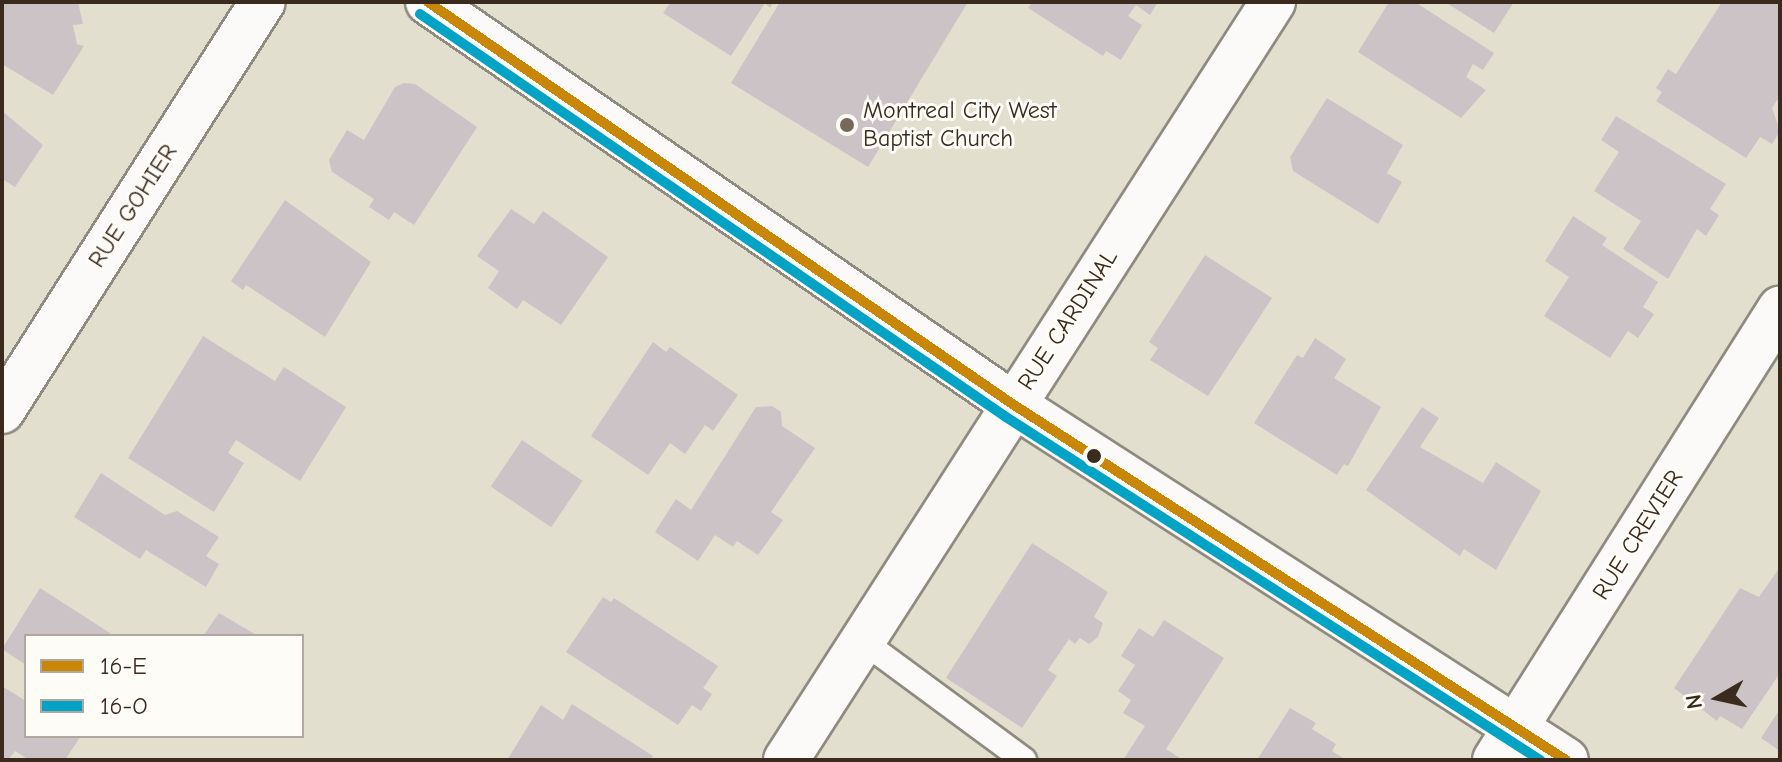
<!DOCTYPE html>
<style>
body{margin:0}
#map{position:relative;width:1782px;height:762px;overflow:hidden;background:#e3dfcf;font-family:"Comic Neue",sans-serif}
div>[style]{position:absolute}
[style*='--x']{left:calc(var(--x)*1px);top:calc(var(--y)*1px);width:calc(var(--w)*1px);rotate:calc(var(--a)*1deg)}
.building>*{inset:0;background:#ccc3c6;transform-origin:0 0}
.roads{filter:drop-shadow(2px 0 #8f8b81) drop-shadow(-2px 0 #8f8b81) drop-shadow(0 2px #8f8b81) drop-shadow(0 -2px #8f8b81)}
.lane>*{height:24px;margin:-12px;padding:0 12px;transform-origin:12px;border-radius:12px;background:#fbfaf8}
.street>*{height:44px;margin:-22px;padding:0 22px;transform-origin:22px;border-radius:22px;background:#fbfaf8}
.bus-1>*{height:10px;margin:-5px;padding:0 5px;transform-origin:5px;border-radius:5px;background:#c88708}
.bus-2>*{height:10px;margin:-5px;padding:0 5px;transform-origin:5px;border-radius:5px;background:#03a3c5}
.dots>*{width:22px;height:22px;translate:-50% -50%;box-sizing:border-box;border:4px solid #fdfcf7;border-radius:50%}
span{translate:-50% -50%;white-space:nowrap;text-align:center;line-height:1.15;-webkit-text-stroke:6px #fdfcf7;paint-order:stroke}
.poi-label{font-size:24px;color:#3b2a1e}
.left{translate:0 -50%;text-align:left}
.street-label{font-size:24px;color:#3b2a1e}
.frame{position:absolute;inset:0;border:4px solid #3b2a1e;pointer-events:none}
.legend{position:absolute;left:24px;top:634px;width:280px;height:104px;box-sizing:border-box;background:#fdfcf7;border:2px solid #afa8a0;margin:0;padding:10px 14px;list-style:none;font-size:24px;color:#3b2a1e}
.legend li{display:flex;align-items:center;gap:16px;height:40px}
.legend b{width:40px;border:2px solid #afa8a0}
.north{position:absolute;left:1678px;top:658px;width:80px;height:80px;-webkit-text-stroke:6px #fdfcf7;paint-order:stroke;rotate:261deg;font-size:22px;font-weight:700;line-height:32px;text-align:center;color:#3b2a1e}
.north::after{content:'';display:block;margin:auto;width:28px;height:36px;background:#3b2a1e;clip-path:polygon(50% 0,100% 100%,50% 72%,0 100%)}
</style>
<div id="map">
<div class="building">
<i style="clip-path:polygon(2px 2px,78px 2px,83px 24px,73px 25px,77px 44px,84px 46px,53px 95px,2px 64px)"></i>
<i style="clip-path:polygon(671px 2px,774px 2px,770px 8px,765px 3px,731px 56px,663px 13px)"></i>
<i style="clip-path:polygon(780px 2px,968px 2px,868px 167px,731px 83px)"></i>
<i style="clip-path:polygon(1032px 2px,1158px 2px,1150px 15px,1136px 5px,1128px 16px,1142px 25px,1121px 60px,1106px 51px,1103px 56px,1028px 8px)"></i>
<i style="clip-path:polygon(1389px 2px,1415px 2px,1494px 53px,1483px 70px,1473px 64px,1466px 77px,1486px 90px,1461px 118px,1358px 52px)"></i>
<i style="clip-path:polygon(1445px 2px,1514px 2px,1494px 33px)"></i>
<i style="clip-path:polygon(1722px 2px,1780px 2px,1780px 96px,1772px 108px,1780px 131px,1772px 144px,1760px 137px,1746px 158px,1656px 101px,1662px 92px,1656px 88px,1668px 69px,1676px 74px)"></i>
<i style="clip-path:polygon(404px 83px,415px 84px,477px 127px,414px 225px,394px 212px,389px 220px,369px 207px,374px 199px,332px 172px,329px 160px,347px 130px,364px 140px,395px 87px)"></i>
<i style="clip-path:polygon(1327px 98px,1403px 145px,1387px 173px,1402px 182px,1378px 224px,1293px 171px,1290px 157px)"></i>
<i style="clip-path:polygon(2px 111px,43px 145px,15px 187px,2px 179px)"></i>
<i style="clip-path:polygon(1616px 116px,1726px 184px,1710px 209px,1719px 215px,1706px 236px,1697px 229px,1668px 279px,1623px 249px,1641px 221px,1594px 191px,1619px 152px,1601px 140px)"></i>
<i style="clip-path:polygon(285px 200px,371px 262px,325px 337px,246px 285px,243px 290px,231px 281px)"></i>
<i style="clip-path:polygon(511px 209px,534px 224px,543px 211px,608px 257px,561px 325px,523px 300px,517px 309px,488px 288px,499px 271px,477px 256px)"></i>
<i style="clip-path:polygon(1573px 216px,1607px 238px,1602px 245px,1658px 282px,1643px 307px,1654px 314px,1638px 338px,1628px 331px,1610px 358px,1544px 316px,1569px 277px,1545px 261px)"></i>
<i style="clip-path:polygon(1205px 255px,1272px 298px,1208px 396px,1150px 360px,1158px 348px,1149px 342px)"></i>
<i style="clip-path:polygon(203px 336px,275px 381px,284px 367px,346px 407px,300px 481px,236px 440px,228px 453px,244px 463px,214px 512px,128px 458px)"></i>
<i style="clip-path:polygon(1315px 338px,1346px 359px,1334px 378px,1381px 407px,1348px 466px,1344px 464px,1337px 475px,1254px 423px,1297px 355px,1303px 358px)"></i>
<i style="clip-path:polygon(653px 342px,666px 352px,670px 347px,738px 395px,713px 431px,705px 425px,685px 454px,670px 443px,648px 475px,591px 436px)"></i>
<i style="clip-path:polygon(772px 406px,781px 412px,782px 426px,815px 448px,771px 512px,783px 520px,758px 555px,737px 541px,733px 547px,715px 535px,698px 561px,655px 532px,676px 499px,691px 510px,756px 407px)"></i>
<i style="clip-path:polygon(1422px 407px,1439px 418px,1420px 447px,1483px 483px,1496px 462px,1541px 491px,1496px 570px,1464px 549px,1460px 556px,1366px 490px)"></i>
<i style="left:522px;top:440px;width:73px;height:56px;rotate:34deg"></i>
<i style="clip-path:polygon(101px 473px,165px 515px,177px 511px,219px 537px,206px 556px,219px 564px,206px 587px,146px 550px,140px 559px,74px 517px)"></i>
<i style="clip-path:polygon(1032px 543px,1108px 592px,1094px 617px,1103px 623px,1098px 637px,1089px 644px,1080px 638px,1075px 644px,1069px 639px,1048px 670px,1057px 676px,1022px 728px,946px 678px)"></i>
<i style="clip-path:polygon(1780px 567px,1780px 673px,1742px 729px,1720px 716px,1717px 721px,1674px 688px,1740px 588px,1759px 597px)"></i>
<i style="clip-path:polygon(40px 588px,110px 633px,108px 636px,26px 636px,26px 665px,2px 649px)"></i>
<i style="clip-path:polygon(603px 597px,611px 602px,614px 598px,718px 666px,703px 688px,712px 694px,701px 711px,692px 705px,678px 725px,566px 652px)"></i>
<i style="clip-path:polygon(219px 613px,258px 636px,203px 636px)"></i>
<i style="clip-path:polygon(1164px 620px,1224px 658px,1166px 749px,1183px 760px,1123px 760px,1145px 726px,1123px 713px,1131px 700px,1118px 691px,1135px 665px,1121px 656px,1139px 628px,1153px 637px)"></i>
<i style="clip-path:polygon(2px 686px,26px 701px,26px 736px,81px 736px,65px 760px,29px 760px,15px 751px,8px 760px,2px 757px)"></i>
<i style="clip-path:polygon(572px 704px,653px 756px,650px 760px,507px 760px,541px 705px,563px 720px)"></i>
<i style="clip-path:polygon(1290px 708px,1316px 723px,1312px 729px,1336px 744px,1332px 751px,1346px 760px,1257px 760px)"></i>
<i style="clip-path:polygon(1780px 709px,1780px 751px,1761px 738px)"></i>
</div>
<div class="roads">
<div class="lane">
<i style="--x:864;--y:642;--w:199;--a:36.4"></i>
</div>
<div class="street">
<i style="--x:428;--y:2;--w:711;--a:34.52"></i>
<i style="--x:1014;--y:405;--w:656;--a:32.75"></i>
<i style="--x:2;--y:411;--w:485;--a:-57.5"></i>
<i style="--x:786;--y:760;--w:901;--a:-57.28"></i>
<i style="--x:1495;--y:760;--w:534;--a:-57.71"></i>
</div>
</div>
<div class="bus-1">
<i style="--x:428;--y:2;--w:711;--a:34.52"></i>
<i style="--x:1014;--y:405;--w:656;--a:32.75"></i>
</div>
<div class="bus-2">
<i style="--x:420;--y:14;--w:711;--a:34.52"></i>
<i style="--x:1006;--y:417;--w:635;--a:32.71"></i>
</div>
<div class="dots">
<i style="left:847px;top:125px;background:#76695c"></i>
<i style="left:1094px;top:456px;background:#3b2a1e"></i>
</div>
<div class="poi-label">
<span class="left" style="left:863px;top:125px">Montreal City West<br>Baptist Church</span>
</div>
<div class="street-label">
<span style="left:133px;top:206px;rotate:-57deg">RUE GOHIER</span>
<span style="left:1068px;top:320px;rotate:-57deg">RUE CARDINAL</span>
<span style="left:1638px;top:535px;rotate:-58deg">RUE CREVIER</span>
</div>
<div class="frame"></div>
<ul class="legend">
<li><b style="height:10px;background:#c88708"></b>16-E</li>
<li><b style="height:10px;background:#03a3c5"></b>16-O</li>
</ul>
<div class="north">N</div>
</div>
